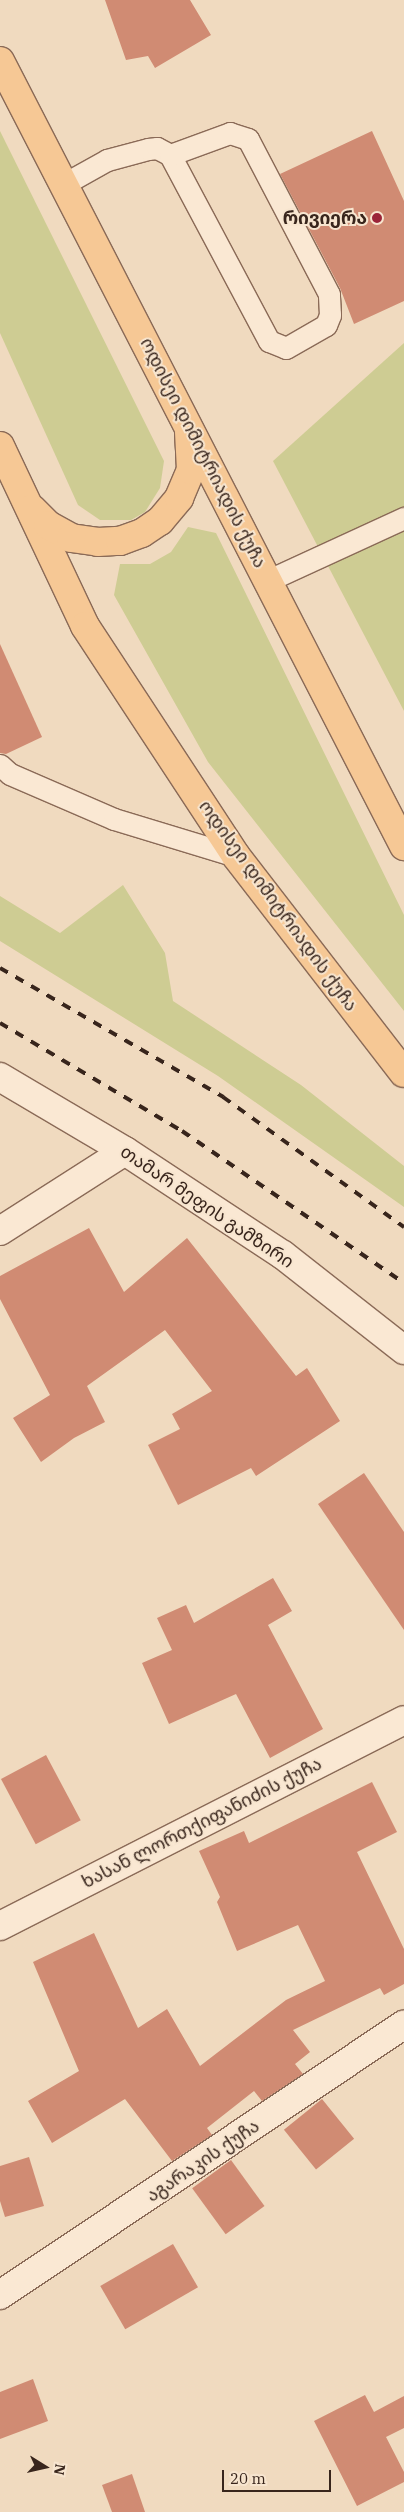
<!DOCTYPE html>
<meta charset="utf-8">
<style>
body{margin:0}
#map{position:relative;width:404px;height:2512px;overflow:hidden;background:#f0dabf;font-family:"IBM Plex Serif","Noto Sans Georgian",serif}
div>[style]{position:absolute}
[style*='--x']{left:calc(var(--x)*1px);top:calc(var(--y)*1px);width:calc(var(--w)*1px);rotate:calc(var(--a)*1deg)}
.green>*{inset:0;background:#cecc93}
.building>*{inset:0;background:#d08b73;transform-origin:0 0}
.roads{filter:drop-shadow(1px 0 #8a6a57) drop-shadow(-1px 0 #8a6a57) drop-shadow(0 1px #8a6a57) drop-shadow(0 -1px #8a6a57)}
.service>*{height:21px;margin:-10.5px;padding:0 10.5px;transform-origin:10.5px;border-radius:10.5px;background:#fae8d3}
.minor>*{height:28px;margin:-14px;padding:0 14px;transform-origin:14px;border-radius:14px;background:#fae8d3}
.primary>*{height:28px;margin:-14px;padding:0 14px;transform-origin:14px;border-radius:14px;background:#f6c895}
.rail>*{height:4px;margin-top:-2px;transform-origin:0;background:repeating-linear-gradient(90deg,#38251c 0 9px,transparent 0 18px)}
.dots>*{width:14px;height:14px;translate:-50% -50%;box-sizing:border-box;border:2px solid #f7e5cf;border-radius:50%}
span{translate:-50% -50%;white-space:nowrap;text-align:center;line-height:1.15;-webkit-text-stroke:4px #f7e5cf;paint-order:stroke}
.poi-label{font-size:18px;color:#38251c;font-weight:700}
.right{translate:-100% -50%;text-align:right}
.street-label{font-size:18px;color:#38251c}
.north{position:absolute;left:20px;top:2442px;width:50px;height:50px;-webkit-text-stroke:4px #f7e5cf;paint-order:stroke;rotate:100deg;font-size:14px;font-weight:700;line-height:20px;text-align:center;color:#38251c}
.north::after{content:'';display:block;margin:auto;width:18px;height:22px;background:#38251c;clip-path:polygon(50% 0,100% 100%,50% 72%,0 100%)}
.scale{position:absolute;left:222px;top:2470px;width:109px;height:22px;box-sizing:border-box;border:2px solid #38251c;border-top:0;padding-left:6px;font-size:15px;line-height:18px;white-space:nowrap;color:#38251c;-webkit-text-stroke:4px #f7e5cf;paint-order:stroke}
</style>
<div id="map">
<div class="green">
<i style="clip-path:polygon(0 131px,164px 461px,160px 488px,145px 512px,131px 520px,100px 520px,78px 505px,0 333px)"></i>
<i style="clip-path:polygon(404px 343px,404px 711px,273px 461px)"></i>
<i style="clip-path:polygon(188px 527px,216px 533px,404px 915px,404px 1011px,208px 762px,114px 595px,120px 564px,150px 564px,171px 552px)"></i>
<i style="clip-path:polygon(123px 885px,165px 953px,173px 1001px,301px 1085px,404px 1166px,404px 1207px,218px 1076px,0 941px,0 896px,60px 933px)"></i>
</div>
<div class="building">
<i style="clip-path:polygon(105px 0,190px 0,211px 35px,155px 68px,148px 56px,126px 60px)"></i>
<i style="clip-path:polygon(372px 131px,404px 201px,404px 301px,354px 324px,340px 288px,280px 174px)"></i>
<i style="clip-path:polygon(0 644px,42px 737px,6px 754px,0 753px)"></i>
<i style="clip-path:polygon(89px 1228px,124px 1292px,187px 1238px,296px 1376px,307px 1368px,340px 1421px,256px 1476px,251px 1468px,178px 1505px,148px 1445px,180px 1429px,172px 1414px,212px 1391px,165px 1330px,87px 1386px,105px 1422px,74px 1438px,41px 1462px,13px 1418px,50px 1395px,0 1299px,0 1276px)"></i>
<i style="clip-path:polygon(364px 1473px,404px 1532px,404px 1630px,318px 1504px)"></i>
<i style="clip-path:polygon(273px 1578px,292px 1611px,268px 1625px,323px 1729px,270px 1758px,236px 1694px,169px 1724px,142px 1663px,172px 1650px,157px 1618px,186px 1605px,194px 1623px)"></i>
<i style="left:46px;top:1755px;width:74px;height:51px;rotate:62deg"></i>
<i style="clip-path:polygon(372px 1782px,397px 1832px,357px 1852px,404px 1949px,404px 1984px,384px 1995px,380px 1988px,293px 2030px,310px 2052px,295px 2064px,303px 2074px,262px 2101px,254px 2091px,207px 2128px,212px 2135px,172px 2161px,125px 2099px,52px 2143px,28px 2101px,79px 2071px,33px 1962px,94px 1933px,138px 2028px,167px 2009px,200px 2066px,286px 2000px,325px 1981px,298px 1925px,237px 1951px,217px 1902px,220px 1897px,199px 1851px,244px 1831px,249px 1843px)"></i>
<i style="left:322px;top:2099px;width:51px;height:49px;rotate:51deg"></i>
<i style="clip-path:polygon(29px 2157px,44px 2206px,5px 2217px,0 2201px,0 2166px)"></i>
<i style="left:231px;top:2160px;width:57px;height:48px;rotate:54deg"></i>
<i style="left:173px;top:2244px;width:50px;height:84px;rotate:60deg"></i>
<i style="clip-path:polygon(33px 2379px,48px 2421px,0 2439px,0 2392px)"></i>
<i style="clip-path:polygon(365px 2395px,374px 2412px,404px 2396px,404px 2428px,386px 2437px,404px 2472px,404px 2482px,357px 2506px,314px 2421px)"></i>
<i style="clip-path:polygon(132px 2474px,145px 2512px,112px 2512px,102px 2485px)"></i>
</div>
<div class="roads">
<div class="service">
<i style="--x:64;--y:184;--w:49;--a:-29.2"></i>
<i style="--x:107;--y:160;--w:42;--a:-15"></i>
<i style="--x:148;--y:149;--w:9;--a:-6"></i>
<i style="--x:157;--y:148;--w:15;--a:28"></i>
<i style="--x:170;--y:155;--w:211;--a:62"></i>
<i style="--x:269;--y:341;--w:18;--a:22"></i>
<i style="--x:286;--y:348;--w:46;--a:-29.9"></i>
<i style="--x:326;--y:325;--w:11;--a:-68"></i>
<i style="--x:330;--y:315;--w:21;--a:-93"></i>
<i style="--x:329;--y:294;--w:175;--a:-117.6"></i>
<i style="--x:248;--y:139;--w:19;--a:-162"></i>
<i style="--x:230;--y:133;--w:64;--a:159.9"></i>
<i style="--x:269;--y:580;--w:149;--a:-24.7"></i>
<i style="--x:0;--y:765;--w:13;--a:42"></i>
<i style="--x:10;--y:774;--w:113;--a:23.4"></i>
<i style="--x:114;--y:819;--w:127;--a:16.9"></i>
</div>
<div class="minor">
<i style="--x:0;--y:1077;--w:145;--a:30.6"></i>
<i style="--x:125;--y:1151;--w:189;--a:33.4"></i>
<i style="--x:283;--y:1255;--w:154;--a:38.1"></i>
<i style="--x:0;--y:1231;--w:148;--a:-32.6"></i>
<i style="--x:0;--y:1926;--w:453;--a:-27"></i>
<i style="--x:0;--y:2295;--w:486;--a:-33.8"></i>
</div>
<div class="primary">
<i style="--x:0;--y:61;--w:883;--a:62.77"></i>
<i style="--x:0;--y:446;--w:199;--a:64.7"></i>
<i style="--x:85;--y:626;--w:275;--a:56.7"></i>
<i style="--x:236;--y:856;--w:274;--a:52.3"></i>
<i style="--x:32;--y:509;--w:23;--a:45"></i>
<i style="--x:48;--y:525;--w:26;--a:29"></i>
<i style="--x:71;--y:538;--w:27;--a:8"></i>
<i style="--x:98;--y:542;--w:22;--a:-3"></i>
<i style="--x:120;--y:541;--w:23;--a:-20"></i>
<i style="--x:142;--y:533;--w:22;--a:-34"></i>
<i style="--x:160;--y:521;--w:30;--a:-50"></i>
<i style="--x:179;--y:498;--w:30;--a:-67"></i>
<i style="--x:191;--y:470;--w:38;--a:-93"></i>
</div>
</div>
<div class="rail">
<i style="--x:0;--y:968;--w:258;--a:30"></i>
<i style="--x:223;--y:1097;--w:223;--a:35.7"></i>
<i style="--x:0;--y:1023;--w:212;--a:30.7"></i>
<i style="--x:182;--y:1131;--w:269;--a:34.4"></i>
</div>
<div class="dots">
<i style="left:377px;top:218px;background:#9b2438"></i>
</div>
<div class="poi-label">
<span class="right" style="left:367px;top:218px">რივიერა</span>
</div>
<div class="street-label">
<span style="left:203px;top:453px;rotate:63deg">ოდისეი დიმიტრიადის ქუჩა</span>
<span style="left:278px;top:906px;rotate:54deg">ოდისეი დიმიტრიადის ქუჩა</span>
<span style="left:207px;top:1207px;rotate:34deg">თამარ მეფის გამზირი</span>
<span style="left:202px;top:1823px;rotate:-27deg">ხასან ლორთქიფანიძის ქუჩა</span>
<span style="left:203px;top:2161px;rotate:-34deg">აგარაკის ქუჩა</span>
</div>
<div class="north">N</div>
<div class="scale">20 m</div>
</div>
